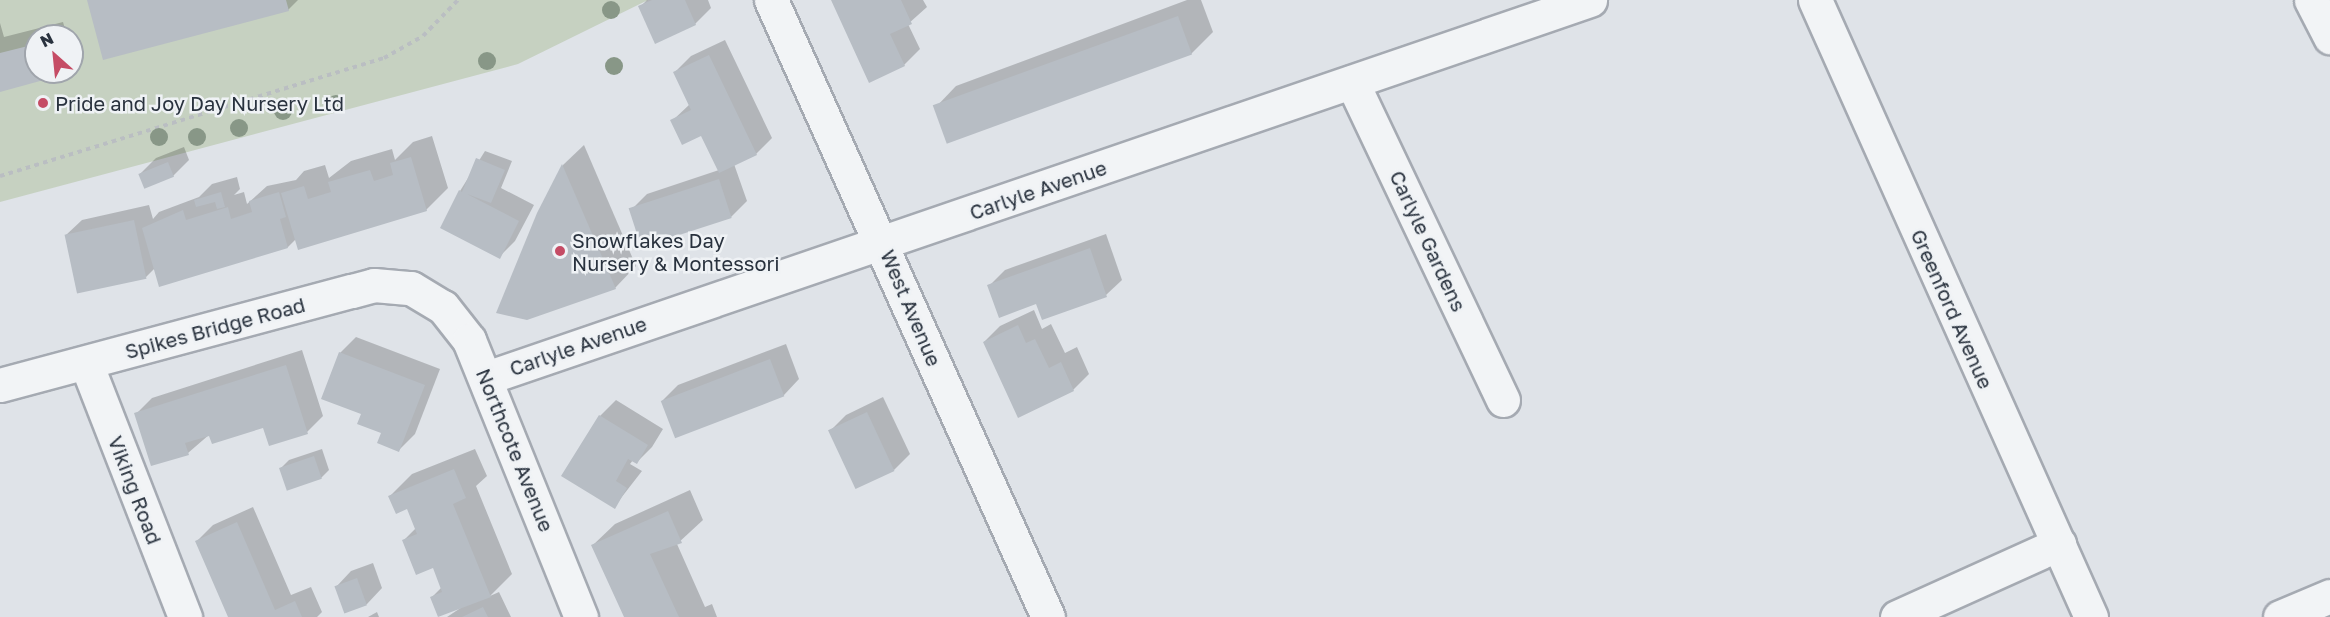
<!DOCTYPE html>
<style>
body{margin:0}
#map{position:relative;width:2330px;height:617px;overflow:hidden;background:#dfe3e8;font-family:"Golos Text",sans-serif}
div>[style]{position:absolute}
[style*='--x']{left:calc(var(--x)*1px);top:calc(var(--y)*1px);width:calc(var(--w)*1px);rotate:calc(var(--a)*1deg)}
.green>*{inset:0;background:#c6d1c1}
.shadow>*{inset:0;background:#0003}
.building>*{inset:0;background:#b7bdc4;transform-origin:0 0}
.path>*{height:4px;margin-top:-2px;transform-origin:0;background:repeating-linear-gradient(90deg,#babec2 0 4.5px,transparent 0 9px)}
.roads{filter:drop-shadow(2px 0 #a5aab2) drop-shadow(-2px 0 #a5aab2) drop-shadow(0 2px #a5aab2) drop-shadow(0 -2px #a5aab2)}
.minor>*{height:33px;margin:-16.5px;padding:0 16.5px;transform-origin:16.5px;border-radius:16.5px;background:#f2f4f6}
.trees>*{width:18px;height:18px;margin:-9px;border-radius:50%;background:#889787}
.dots>*{width:16px;height:16px;translate:-50% -50%;box-sizing:border-box;border:3px solid #eff2f5;border-radius:50%}
span{translate:-50% -50%;white-space:nowrap;text-align:center;line-height:1.15;-webkit-text-stroke:5px #eff2f5;paint-order:stroke}
.poi-label{font-size:20px;color:#29323e}
.left{translate:0 -50%;text-align:left}
.street-label{font-size:20px;color:#29323e}
.north{position:absolute;left:24px;top:24px;width:60px;height:60px;box-sizing:border-box;background:#eff2f5;border:2px solid #a0a5ac;border-radius:50%;rotate:333deg;font-size:16px;font-weight:700;line-height:24px;text-align:center;color:#29323e}
.north::after{content:'';display:block;margin:auto;width:21px;height:27px;background:#c54c65;clip-path:polygon(50% 0,100% 100%,50% 72%,0 100%)}
</style>
<div id="map">
<div class="green">
<i style="clip-path:polygon(evenodd,0 0,648px 0,518px 64px,0 202px,0 0,36px 36px,72px 36px,72px 72px,36px 72px,36px 36px)"></i>
</div>
<div class="shadow">
<i style="clip-path:polygon(89px 0,298px 0,288px 10px)"></i>
<i style="clip-path:polygon(647px 0,708px 0,711px 8px,695px 24px,640px 7px)"></i>
<i style="clip-path:polygon(833px 0,923px 0,927px 7px,908px 24px,920px 49px,904px 65px)"></i>
<i style="clip-path:polygon(1187px 0,1201px 0,1213px 32px,1191px 54px,935px 108px,956px 86px)"></i>
<i style="clip-path:polygon(63px 22px,67px 36px,36px 36px,36px 72px,55px 72px,0 90px,0 23px,4px 37px)"></i>
<i style="clip-path:polygon(725px 40px,772px 138px,756px 154px,734px 164px,747px 201px,731px 217px,631px 210px,647px 194px,719px 170px,702px 134px,672px 121px,690px 104px,675px 72px,691px 56px)"></i>
<i style="clip-path:polygon(432px 136px,448px 188px,426px 210px,296px 239px,288px 247px,155px 268px,146px 277px,66px 235px,82px 220px,149px 205px,153px 219px,159px 212px,199px 197px,212px 184px,237px 177px,240px 189px,234px 195px,244px 192px,247px 204px,267px 186px,296px 180px,304px 171px,325px 165px,329px 178px,351px 161px,392px 149px,395px 160px,413px 142px)"></i>
<i style="clip-path:polygon(584px 145px,636px 266px,615px 288px,538px 214px,563px 165px)"></i>
<i style="clip-path:polygon(184px 147px,189px 160px,173px 176px,140px 174px,156px 158px)"></i>
<i style="clip-path:polygon(485px 151px,512px 161px,501px 188px,534px 205px,515px 241px,499px 257px,460px 191px)"></i>
<i style="clip-path:polygon(1106px 234px,1122px 280px,1106px 295px,1037px 302px,989px 286px,1005px 270px)"></i>
<i style="clip-path:polygon(1034px 310px,1042px 329px,1051px 324px,1065px 353px,1077px 347px,1089px 374px,1073px 390px,1019px 416px,984px 342px,1000px 326px)"></i>
<i style="clip-path:polygon(356px 337px,440px 369px,415px 434px,399px 450px,363px 413px,340px 353px)"></i>
<i style="clip-path:polygon(786px 344px,799px 379px,784px 395px,675px 436px,662px 401px,678px 385px)"></i>
<i style="clip-path:polygon(302px 350px,323px 416px,307px 432px,270px 444px,264px 426px,210px 434px,188px 453px,136px 414px,152px 398px)"></i>
<i style="clip-path:polygon(883px 397px,910px 454px,894px 470px,830px 431px,846px 415px)"></i>
<i style="clip-path:polygon(616px 400px,663px 429px,652px 447px,637px 462px,633px 460px,630px 464px,642px 471px,614px 507px,600px 416px)"></i>
<i style="clip-path:polygon(322px 449px,329px 470px,321px 478px,281px 468px,289px 460px)"></i>
<i style="clip-path:polygon(475px 449px,487px 476px,476px 486px,512px 574px,490px 596px,499px 592px,511px 617px,447px 617px,462px 607px,432px 597px,442px 587px,433px 566px,404px 540px,416px 528px,408px 507px,390px 496px,412px 474px)"></i>
<i style="clip-path:polygon(690px 490px,703px 520px,677px 544px,705px 607px,712px 604px,717px 617px,625px 617px,593px 545px,615px 524px)"></i>
<i style="clip-path:polygon(253px 507px,291px 595px,311px 587px,322px 612px,317px 617px,230px 617px,197px 541px,213px 525px)"></i>
<i style="clip-path:polygon(373px 563px,382px 588px,367px 604px,345px 612px,336px 587px,351px 571px)"></i>
<i style="clip-path:polygon(377px 612px,379px 617px,368px 617px)"></i>
</div>
<div class="building">
<i style="clip-path:polygon(87px 0,286px 0,289px 11px,103px 60px)"></i>
<i style="clip-path:polygon(652px 0,685px 0,696px 25px,655px 44px,638px 6px)"></i>
<i style="clip-path:polygon(831px 0,901px 0,912px 24px,890px 34px,905px 66px,869px 83px)"></i>
<i style="left:1178px;top:16px;width:41px;height:261px;rotate:70deg"></i>
<i style="clip-path:polygon(36px 44px,36px 72px,49px 72px,51px 78px,0 92px,0 53px)"></i>
<i style="clip-path:polygon(709px 55px,757px 155px,719px 173px,701px 136px,682px 145px,670px 120px,691px 110px,673px 72px)"></i>
<i style="clip-path:polygon(411px 157px,427px 211px,298px 250px,281px 193px,304px 186px,308px 199px,331px 192px,328px 182px,370px 170px,374px 181px,393px 175px,390px 163px)"></i>
<i style="clip-path:polygon(476px 158px,505px 170px,491px 203px,467px 194px,519px 221px,500px 259px,440px 228px,459px 190px,462px 192px)"></i>
<i style="left:168px;top:162px;width:16px;height:32px;rotate:68deg"></i>
<i style="clip-path:polygon(562px 164px,616px 289px,527px 320px,496px 313px,537px 213px)"></i>
<i style="left:719px;top:179px;width:41px;height:95px;rotate:72deg"></i>
<i style="clip-path:polygon(221px 192px,225px 207px,217px 209px,215px 202px,196px 207px,194px 200px)"></i>
<i style="clip-path:polygon(279px 192px,286px 217px,280px 219px,288px 248px,159px 287px,142px 228px,183px 210px,186px 220px,228px 207px,231px 219px,252px 212px,249px 201px)"></i>
<i style="left:134px;top:220px;width:60px;height:71px;rotate:78deg"></i>
<i style="clip-path:polygon(1090px 248px,1107px 297px,1042px 320px,1036px 304px,999px 318px,987px 285px)"></i>
<i style="clip-path:polygon(1018px 325px,1026px 343px,1035px 339px,1049px 368px,1061px 362px,1074px 391px,1018px 418px,983px 342px)"></i>
<i style="clip-path:polygon(339px 352px,425px 385px,399px 452px,377px 443px,381px 433px,357px 424px,361px 414px,321px 399px)"></i>
<i style="left:770px;top:359px;width:40px;height:117px;rotate:69deg"></i>
<i style="clip-path:polygon(286px 365px,308px 434px,269px 446px,263px 428px,212px 444px,209px 436px,185px 443px,189px 455px,151px 466px,134px 413px)"></i>
<i style="left:867px;top:412px;width:65px;height:43px;rotate:65deg"></i>
<i style="clip-path:polygon(599px 415px,648px 445px,637px 464px,628px 459px,616px 481px,627px 488px,615px 509px,561px 476px)"></i>
<i style="left:314px;top:456px;width:24px;height:37px;rotate:71deg"></i>
<i style="clip-path:polygon(454px 469px,466px 498px,453px 504px,491px 597px,438px 617px,430px 597px,442px 592px,433px 568px,416px 575px,402px 540px,417px 534px,407px 509px,396px 514px,388px 496px)"></i>
<i style="clip-path:polygon(668px 511px,682px 543px,650px 554px,679px 617px,624px 617px,591px 545px)"></i>
<i style="clip-path:polygon(237px 522px,275px 610px,295px 601px,302px 617px,228px 617px,195px 541px)"></i>
<i style="left:357px;top:578px;width:29px;height:24px;rotate:70deg"></i>
<i style="clip-path:polygon(483px 607px,488px 617px,462px 617px)"></i>
</div>
<div class="path">
<i style="--x:0;--y:176;--w:402;--a:-17.1"></i>
<i style="--x:384;--y:58;--w:45;--a:-29.4"></i>
<i style="--x:423;--y:36;--w:50;--a:-45.8"></i>
</div>
<div class="roads">
<div class="minor">
<i style="--x:771;--y:0;--w:676;--a:65.82"></i>
<i style="--x:1815;--y:0;--w:676;--a:65.9"></i>
<i style="--x:2311;--y:0;--w:42;--a:62.8"></i>
<i style="--x:1352;--y:82;--w:352;--a:64.6"></i>
<i style="--x:86;--y:363;--w:273;--a:68.7"></i>
<i style="--x:486;--y:378;--w:1167;--a:-18.9"></i>
<i style="--x:0;--y:385;--w:364;--a:-15"></i>
<i style="--x:352;--y:291;--w:23;--a:-15"></i>
<i style="--x:374;--y:285;--w:37;--a:5"></i>
<i style="--x:411;--y:288;--w:37;--a:31"></i>
<i style="--x:443;--y:307;--w:42;--a:51.8"></i>
<i style="--x:469;--y:340;--w:299;--a:68"></i>
<i style="--x:1897;--y:617;--w:178;--a:-24.3"></i>
<i style="--x:2280;--y:617;--w:54;--a:-22.8"></i>
</div>
</div>
<div class="trees">
<i style="left:611px;top:10px"></i>
<i style="left:487px;top:61px"></i>
<i style="left:614px;top:66px"></i>
<i style="left:336px;top:104px"></i>
<i style="left:283px;top:111px"></i>
<i style="left:239px;top:128px"></i>
<i style="left:159px;top:137px"></i>
<i style="left:197px;top:137px"></i>
</div>
<div class="dots">
<i style="left:43px;top:103px;background:#c54c65"></i>
<i style="left:560px;top:251px;background:#c54c65"></i>
</div>
<div class="poi-label">
<span class="left" style="left:55px;top:103px">Pride and Joy Day Nursery Ltd</span>
<span class="left" style="left:572px;top:252px">Snowflakes Day<br>Nursery &amp; Montessori</span>
</div>
<div class="street-label">
<span style="left:1038px;top:190px;rotate:-19deg">Carlyle Avenue</span>
<span style="left:1428px;top:241px;rotate:65deg">Carlyle Gardens</span>
<span style="left:911px;top:308px;rotate:67deg">West Avenue</span>
<span style="left:1952px;top:309px;rotate:66deg">Greenford Avenue</span>
<span style="left:215px;top:328px;rotate:-15deg">Spikes Bridge Road</span>
<span style="left:578px;top:346px;rotate:-19deg">Carlyle Avenue</span>
<span style="left:515px;top:450px;rotate:68deg">Northcote Avenue</span>
<span style="left:135px;top:490px;rotate:69deg">Viking Road</span>
</div>
<div class="north">N</div>
</div>
